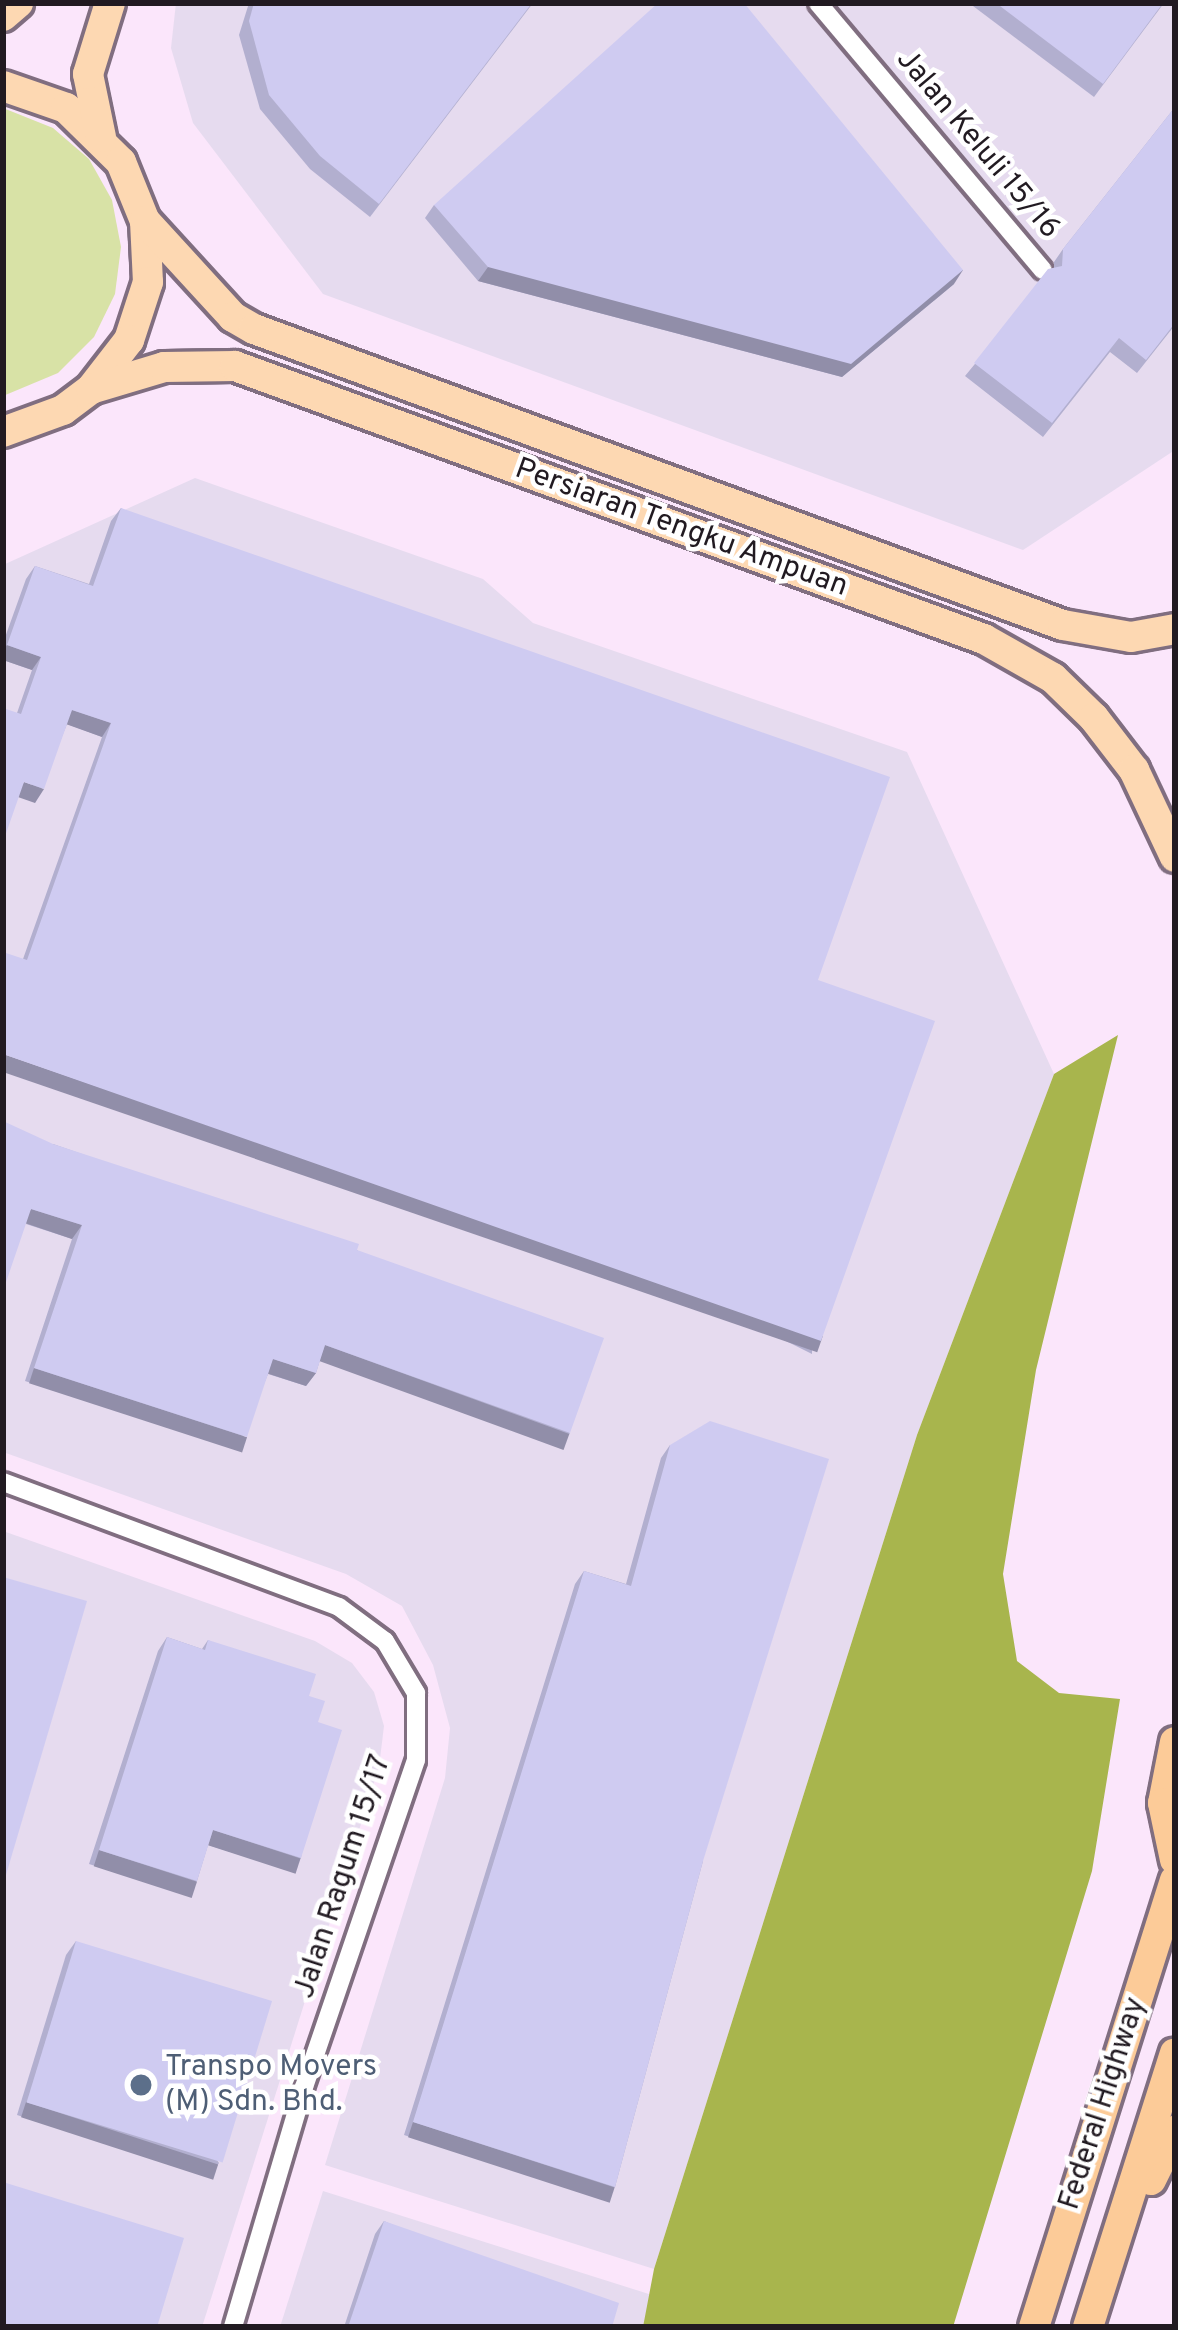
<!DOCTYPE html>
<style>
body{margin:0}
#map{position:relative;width:1178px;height:2330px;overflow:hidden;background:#fbe6fb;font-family:Overpass,sans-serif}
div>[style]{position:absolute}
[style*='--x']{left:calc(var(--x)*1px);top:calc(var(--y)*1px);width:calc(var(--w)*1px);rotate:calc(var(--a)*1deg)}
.industrial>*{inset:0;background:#e6dbef}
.green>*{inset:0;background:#d8e2a6}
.forest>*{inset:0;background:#a8b54d}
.roads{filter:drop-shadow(3px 0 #806e80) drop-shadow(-3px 0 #806e80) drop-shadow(0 3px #806e80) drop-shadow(0 -3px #806e80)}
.minor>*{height:18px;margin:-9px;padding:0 9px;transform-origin:9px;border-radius:9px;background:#fff}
.primary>*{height:30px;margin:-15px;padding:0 15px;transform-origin:15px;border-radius:15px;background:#fdd8b2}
.trunk>*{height:30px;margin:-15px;padding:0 15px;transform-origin:15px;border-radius:15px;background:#fccb98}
.wall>*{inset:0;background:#b2afcf}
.shaded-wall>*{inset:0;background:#918ea9;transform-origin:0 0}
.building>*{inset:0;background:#cfcbf1;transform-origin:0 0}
.dots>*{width:33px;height:33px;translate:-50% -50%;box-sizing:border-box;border:6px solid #fff;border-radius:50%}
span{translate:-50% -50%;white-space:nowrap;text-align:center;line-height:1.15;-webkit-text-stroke:9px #fff;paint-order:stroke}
.street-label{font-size:30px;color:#211a21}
.service-label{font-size:30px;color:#4e5e75}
.left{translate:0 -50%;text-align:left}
.frame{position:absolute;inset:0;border:6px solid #211a21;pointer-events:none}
</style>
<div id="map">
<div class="industrial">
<i style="clip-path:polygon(176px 3px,1175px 3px,1175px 450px,1023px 550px,323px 294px,193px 123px,171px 48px)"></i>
<i style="clip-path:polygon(195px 478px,483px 579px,533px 623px,907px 752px,1054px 1074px,917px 1435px,654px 2269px,325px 2165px,445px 1778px,450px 1728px,433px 1665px,402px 1606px,346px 1574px,3px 1452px,3px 565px)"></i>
<i style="clip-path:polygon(3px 1531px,315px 1641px,352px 1663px,374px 1692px,384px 1726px,379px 1767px,202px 2327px,3px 2327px)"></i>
<i style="clip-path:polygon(323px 2191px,652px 2295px,643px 2327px,280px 2327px)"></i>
</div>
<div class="green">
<i style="clip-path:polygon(3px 108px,53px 128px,89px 159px,112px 200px,121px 247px,115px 294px,94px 337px,58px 373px,3px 396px)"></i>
</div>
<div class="forest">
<i style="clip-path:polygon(1118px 1035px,1036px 1370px,1003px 1574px,1017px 1661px,1059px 1693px,1120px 1699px,1092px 1871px,953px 2327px,643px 2327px,654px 2269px,917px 1435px,1054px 1074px)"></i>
</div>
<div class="roads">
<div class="minor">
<i style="--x:818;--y:3;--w:349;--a:49.9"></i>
<i style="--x:3;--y:1482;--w:358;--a:20.4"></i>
<i style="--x:339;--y:1607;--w:57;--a:36.5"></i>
<i style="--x:385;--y:1641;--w:61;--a:59.2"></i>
<i style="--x:416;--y:1693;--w:67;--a:90"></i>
<i style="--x:416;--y:1760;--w:346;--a:108.9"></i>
<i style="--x:304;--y:2087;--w:250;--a:106.5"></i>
</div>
<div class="primary">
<i style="--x:3;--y:16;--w:20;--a:-41"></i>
<i style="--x:3;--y:86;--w:67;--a:19.2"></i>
<i style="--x:66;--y:108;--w:77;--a:44.5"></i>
<i style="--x:121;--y:162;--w:64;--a:67.9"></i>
<i style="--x:145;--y:221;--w:61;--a:87.2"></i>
<i style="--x:148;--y:282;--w:61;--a:108.1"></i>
<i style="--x:129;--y:340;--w:62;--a:127.8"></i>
<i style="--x:91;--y:389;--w:35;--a:143"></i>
<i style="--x:63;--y:410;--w:64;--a:159.9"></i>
<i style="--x:101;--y:137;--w:64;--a:-101.7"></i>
<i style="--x:88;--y:74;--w:74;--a:-72.8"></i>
<i style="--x:145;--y:221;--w:130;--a:47.5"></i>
<i style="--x:233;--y:317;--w:24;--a:30"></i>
<i style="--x:254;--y:329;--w:861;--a:20.1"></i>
<i style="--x:1063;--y:625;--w:69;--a:10"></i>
<i style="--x:1131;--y:637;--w:45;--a:-10.3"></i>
<i style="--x:91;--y:389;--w:76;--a:-16.8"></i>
<i style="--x:164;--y:367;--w:71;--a:-0.8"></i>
<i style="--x:235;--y:366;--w:797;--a:20.03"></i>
<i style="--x:984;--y:639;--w:79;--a:29.5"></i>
<i style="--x:1053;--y:678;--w:57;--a:44.3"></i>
<i style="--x:1094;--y:718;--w:66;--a:52.4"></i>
<i style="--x:1134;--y:770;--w:96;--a:64.8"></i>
</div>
<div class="trunk">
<i style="--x:1175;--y:1742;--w:62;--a:101.1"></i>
<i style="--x:1163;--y:1803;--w:58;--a:78.1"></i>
<i style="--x:1151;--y:2180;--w:55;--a:-63.9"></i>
<i style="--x:1034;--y:2327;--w:468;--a:-72.5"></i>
<i style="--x:1088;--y:2327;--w:287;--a:-72.4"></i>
</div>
</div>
<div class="wall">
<i style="clip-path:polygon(249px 3px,533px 3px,370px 217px,310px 169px,260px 109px,239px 35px)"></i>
<i style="clip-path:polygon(969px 3px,1164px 3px,1094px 97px)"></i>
<i style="clip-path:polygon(1175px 107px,1175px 325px,1137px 373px,1110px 352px,1043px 437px,965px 376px,1054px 268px,1054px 262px,1063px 249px)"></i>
<i style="clip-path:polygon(434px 205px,954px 284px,842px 377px,478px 281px,425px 218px)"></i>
<i style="clip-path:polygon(121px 508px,818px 980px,812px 1354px,23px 959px,102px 737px,67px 724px,35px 803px,17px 713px,32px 670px,3px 660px,3px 643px,26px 579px,35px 566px,89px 584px,111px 521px)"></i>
<i style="clip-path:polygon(53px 1144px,357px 1250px,570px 1433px,561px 1446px,320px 1360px,316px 1373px,306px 1386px,268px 1374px,237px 1450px,25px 1381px,72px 1239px,26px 1224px)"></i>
<i style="clip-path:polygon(670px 1445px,703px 1861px,615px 2187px,605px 2200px,404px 2135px,575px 1584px,584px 1571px,626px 1584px,661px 1458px)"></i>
<i style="clip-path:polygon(167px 1637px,202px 1649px,208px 1640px,309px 1696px,318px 1722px,301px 1858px,292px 1871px,208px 1845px,197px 1881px,187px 1895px,89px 1864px,158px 1651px)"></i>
<i style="clip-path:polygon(76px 1941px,219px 2163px,210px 2177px,17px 2115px,66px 1955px)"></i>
<i style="clip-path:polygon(384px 2221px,612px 2327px,344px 2327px,375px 2234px)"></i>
</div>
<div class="shaded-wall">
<i style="clip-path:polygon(488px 267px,963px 270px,954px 284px,842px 377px,478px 281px)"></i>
<i style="clip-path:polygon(7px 645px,41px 657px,32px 670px,3px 660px,3px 650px)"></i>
<i style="clip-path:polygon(72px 710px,111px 723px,102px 737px,63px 723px)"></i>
<i style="clip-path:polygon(24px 782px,44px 789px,35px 803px,15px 796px)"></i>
<i style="left:3px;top:1054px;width:867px;height:17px;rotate:19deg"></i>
<i style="clip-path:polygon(31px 1209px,82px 1225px,72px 1239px,22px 1222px)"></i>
<i style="left:325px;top:1345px;width:260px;height:17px;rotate:20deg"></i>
<i style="clip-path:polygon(273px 1359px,316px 1373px,306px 1386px,263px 1372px)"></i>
<i style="left:34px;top:1368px;width:224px;height:16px;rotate:18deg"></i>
<i style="left:213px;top:1830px;width:92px;height:16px;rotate:18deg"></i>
<i style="left:99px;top:1850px;width:103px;height:17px;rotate:18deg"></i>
<i style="left:26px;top:2102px;width:202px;height:16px;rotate:18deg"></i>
<i style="left:413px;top:2122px;width:212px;height:16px;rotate:18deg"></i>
</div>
<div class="building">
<i style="clip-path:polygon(254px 3px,532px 3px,379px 204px,320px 156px,269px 95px,249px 21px)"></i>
<i style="clip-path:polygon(658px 3px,744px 3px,963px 270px,851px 364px,488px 267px,434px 205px)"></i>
<i style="clip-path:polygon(996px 3px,1163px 3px,1103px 84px)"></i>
<i style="clip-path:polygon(1175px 107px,1175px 323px,1146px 360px,1119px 338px,1052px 423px,974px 363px,1048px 269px,1062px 266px,1063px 249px)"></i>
<i style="clip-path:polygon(121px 508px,890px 777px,818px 980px,935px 1021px,821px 1341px,3px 1054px,3px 952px,27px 960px,111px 723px,72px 710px,44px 789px,24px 782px,3px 842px,3px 708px,21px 714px,41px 657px,7px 645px,35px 566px,93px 586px)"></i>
<i style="clip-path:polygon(3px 1121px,53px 1144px,359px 1244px,357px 1250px,604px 1338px,570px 1433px,325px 1345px,316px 1373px,273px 1359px,247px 1437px,34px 1368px,82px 1225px,31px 1209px,3px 1291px)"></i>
<i style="clip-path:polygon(710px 1421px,829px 1459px,703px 1861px,615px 2187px,413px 2122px,584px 1571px,631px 1586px,670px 1445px)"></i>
<i style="clip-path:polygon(3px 1577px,87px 1601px,3px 1885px)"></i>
<i style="clip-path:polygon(167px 1637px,205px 1650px,208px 1640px,316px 1674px,309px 1696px,325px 1701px,318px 1722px,342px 1730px,301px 1858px,213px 1830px,197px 1881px,99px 1850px)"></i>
<i style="left:76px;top:1941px;width:205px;height:169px;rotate:17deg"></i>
<i style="clip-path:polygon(3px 2182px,184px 2238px,157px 2327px,3px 2327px)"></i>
<i style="clip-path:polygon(384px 2221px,619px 2303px,612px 2327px,348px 2327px)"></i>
</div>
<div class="dots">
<i style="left:141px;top:2085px;background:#5c6f8a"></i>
</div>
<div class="street-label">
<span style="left:977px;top:145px;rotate:50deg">Jalan Keluli 15/16</span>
<span style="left:681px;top:529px;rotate:20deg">Persiaran Tengku Ampuan</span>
<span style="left:344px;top:1877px;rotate:-72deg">Jalan Ragum 15/17</span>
<span style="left:1104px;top:2104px;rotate:-72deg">Federal Highway</span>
</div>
<div class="service-label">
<span class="left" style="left:165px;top:2085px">Transpo Movers<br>(M) Sdn. Bhd.</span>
</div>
<div class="frame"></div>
</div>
